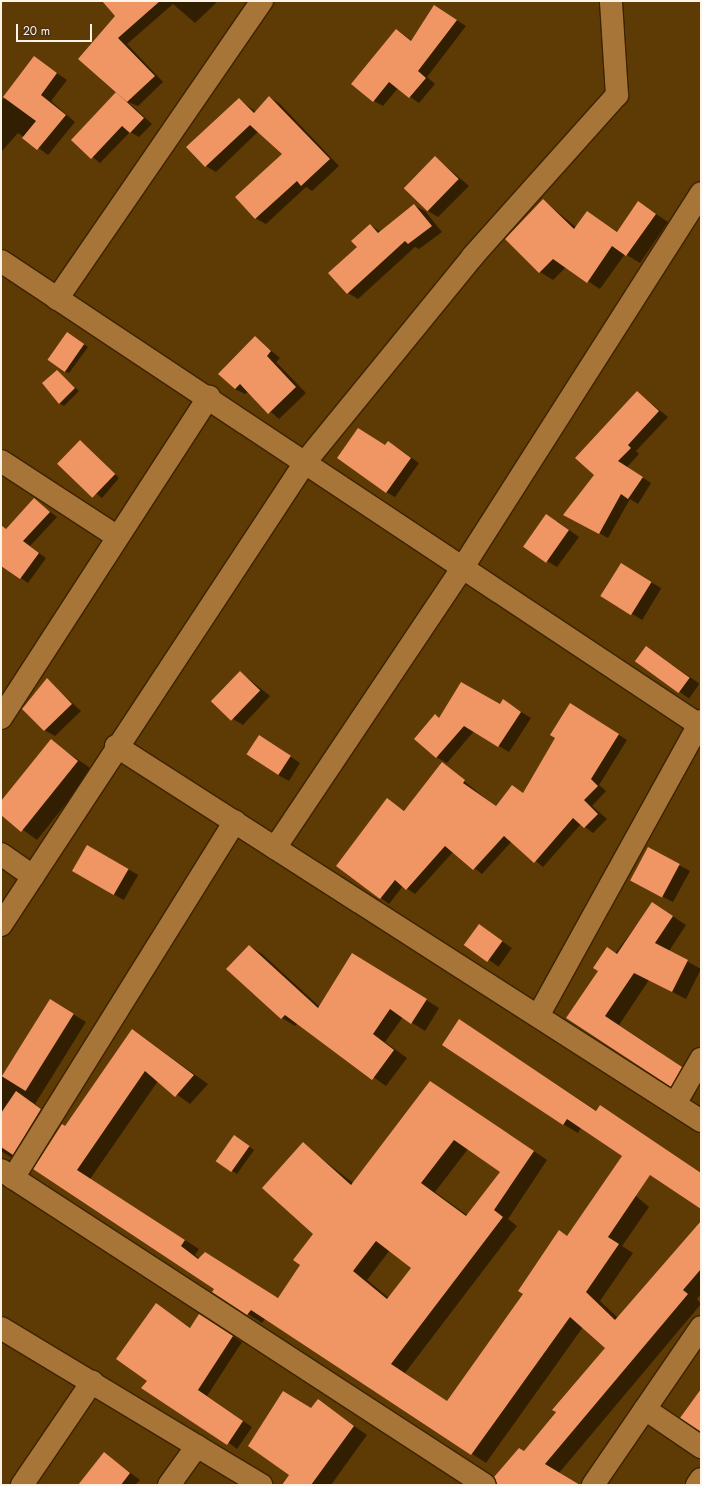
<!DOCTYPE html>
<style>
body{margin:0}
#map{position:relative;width:702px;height:1486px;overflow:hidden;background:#5e3a05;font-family:Jost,sans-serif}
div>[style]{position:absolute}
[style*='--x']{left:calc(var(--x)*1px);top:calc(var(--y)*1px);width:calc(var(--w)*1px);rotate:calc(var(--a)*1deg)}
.shadow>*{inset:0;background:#0007;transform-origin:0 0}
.building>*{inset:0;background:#f09564;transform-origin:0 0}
.roads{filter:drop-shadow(1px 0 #3c2301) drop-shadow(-1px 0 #3c2301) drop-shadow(0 1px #3c2301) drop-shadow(0 -1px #3c2301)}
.street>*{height:22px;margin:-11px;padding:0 11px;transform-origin:11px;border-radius:11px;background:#a87538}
span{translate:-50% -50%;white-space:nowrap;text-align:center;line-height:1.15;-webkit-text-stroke:4px #4d3211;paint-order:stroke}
.frame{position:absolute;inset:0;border:2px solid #fef3e7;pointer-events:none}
.scale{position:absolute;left:16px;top:24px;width:76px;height:18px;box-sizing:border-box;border:2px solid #fef3e7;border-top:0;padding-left:5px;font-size:12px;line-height:14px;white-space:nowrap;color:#fef3e7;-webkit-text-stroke:3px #4d3211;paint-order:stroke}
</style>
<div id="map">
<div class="shadow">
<i style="clip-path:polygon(118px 1px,218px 1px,195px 23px,173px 4px,127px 44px,163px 82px,138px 106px,128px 102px,152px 124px,139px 137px,130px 132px,100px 163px,72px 140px,116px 93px)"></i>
<i style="clip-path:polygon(444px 12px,466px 26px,427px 77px,435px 84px,419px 103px,398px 88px,383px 106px,374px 101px,397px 30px,412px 41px)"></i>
<i style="clip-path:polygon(34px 57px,67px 80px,51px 101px,75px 122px,48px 155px,18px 133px,1px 152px,1px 102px)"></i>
<i style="clip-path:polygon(269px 97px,279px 103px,339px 166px,312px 191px,306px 187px,266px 224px,255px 218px,284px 154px,259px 131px,216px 172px,206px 166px,239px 99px,256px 112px)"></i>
<i style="clip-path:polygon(435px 157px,469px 186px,438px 217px,428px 211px)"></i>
<i style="clip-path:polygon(543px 200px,577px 228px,588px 212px,618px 232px,638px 202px,668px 222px,640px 263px,625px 254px,600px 289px,566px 267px,553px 280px,540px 272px,506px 239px)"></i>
<i style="clip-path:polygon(414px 205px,425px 211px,442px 232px,419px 249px,415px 247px,358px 299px,348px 293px,358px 247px,370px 225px,381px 232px)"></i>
<i style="clip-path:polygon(72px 336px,88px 347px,69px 373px,64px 371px)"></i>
<i style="clip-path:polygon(255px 337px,280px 358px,276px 362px,306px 393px,279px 419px,248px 392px,245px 394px,235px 389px)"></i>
<i style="clip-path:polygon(57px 371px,79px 391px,64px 406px,59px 403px)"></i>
<i style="clip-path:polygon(637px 392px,668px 417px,636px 451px,639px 454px,627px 467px,651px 483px,638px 504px,630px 499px,608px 538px,565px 514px,595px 475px)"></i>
<i style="clip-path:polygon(81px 441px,119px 478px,102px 498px,59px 464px)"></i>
<i style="clip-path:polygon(385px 446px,396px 447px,419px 463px,395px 497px,386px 492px)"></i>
<i style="clip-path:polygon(34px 500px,57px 517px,30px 546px,46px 558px,28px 583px,1px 564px,1px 525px,6px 529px)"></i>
<i style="clip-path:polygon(557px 521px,579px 537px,557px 567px,547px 561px)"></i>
<i style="left:621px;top:564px;width:47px;height:37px;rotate:31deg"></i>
<i style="left:647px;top:647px;width:64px;height:18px;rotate:35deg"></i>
<i style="clip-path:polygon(240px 672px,270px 696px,243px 725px,233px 719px)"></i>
<i style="clip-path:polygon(47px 680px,81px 711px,55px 736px,44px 730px)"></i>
<i style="clip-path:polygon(500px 706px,513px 707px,531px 718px,509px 752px,474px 731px,447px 763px,436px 757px,435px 716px,440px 719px)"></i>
<i style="clip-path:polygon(579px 709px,627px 740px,599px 785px,606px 791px,592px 806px,607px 819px,593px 833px,581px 824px,543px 867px,512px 841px,482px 874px,453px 852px,415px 894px,403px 886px,389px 904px,337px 866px,387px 799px,405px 811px,443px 764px,496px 807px,512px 786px,524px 794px)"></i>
<i style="clip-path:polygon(51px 741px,93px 770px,37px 840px,1px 814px,1px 803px)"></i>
<i style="clip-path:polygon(269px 742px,300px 763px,289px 781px,278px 775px)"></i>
<i style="left:88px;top:846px;width:58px;height:29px;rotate:30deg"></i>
<i style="clip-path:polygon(649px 849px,690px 871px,673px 902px,642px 886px)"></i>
<i style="clip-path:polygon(653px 903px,686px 925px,669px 951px,701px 969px,686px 999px,649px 980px,619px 1025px,660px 1052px,650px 1071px,567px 1018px)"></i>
<i style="left:479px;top:925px;width:40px;height:23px;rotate:35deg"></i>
<i style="clip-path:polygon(249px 946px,262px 954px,320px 1007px,365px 962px,439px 1008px,425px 1031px,403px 1017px,385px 1042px,407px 1058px,386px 1086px,298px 1023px,295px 1026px,282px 1018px,227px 969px)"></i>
<i style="clip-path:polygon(50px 1000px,86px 1022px,35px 1104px,53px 1117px,19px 1162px,1px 1151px,1px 1078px)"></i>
<i style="clip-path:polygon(460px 1021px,597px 1111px,600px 1106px,615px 1115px,701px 1173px,701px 1208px,581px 1128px,578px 1133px,563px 1124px)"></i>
<i style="clip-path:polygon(evenodd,133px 1030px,208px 1084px,190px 1104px,158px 1081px,90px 1179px,199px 1249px,195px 1255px,200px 1259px,279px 1298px,302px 1265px,315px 1234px,303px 1144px,353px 1183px,444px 1091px,547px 1160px,508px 1219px,517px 1226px,405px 1373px,447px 1402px,568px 1237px,623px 1185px,649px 1207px,622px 1246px,633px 1253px,600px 1301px,618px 1318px,701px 1251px,701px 1294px,697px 1299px,701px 1304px,559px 1473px,578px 1485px,496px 1485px,495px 1478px,524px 1452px,606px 1347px,583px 1327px,486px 1463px,265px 1319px,262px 1323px,214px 1292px,216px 1289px,35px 1169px,133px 1030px,468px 1149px,502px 1171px,467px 1215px,435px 1192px,468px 1149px,133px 1030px,390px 1250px,412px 1268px,389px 1298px,367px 1280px,390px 1250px)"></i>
<i style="clip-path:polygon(239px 1139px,254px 1150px,237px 1174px,217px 1161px)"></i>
<i style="clip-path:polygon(165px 1310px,191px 1328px,208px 1320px,242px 1342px,207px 1396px,252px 1427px,237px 1449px,148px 1380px)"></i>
<i style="clip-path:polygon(318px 1401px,367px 1435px,331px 1485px,292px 1485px,290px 1475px,312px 1409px)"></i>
<i style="clip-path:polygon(105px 1454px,140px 1480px,135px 1485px,90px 1485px)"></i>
</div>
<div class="building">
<i style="clip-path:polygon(102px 1px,160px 1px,118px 38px,155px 76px,127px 102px,78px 59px,115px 16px)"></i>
<i style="clip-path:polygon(434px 5px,457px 20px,418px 71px,426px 78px,409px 98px,389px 82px,373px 102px,351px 84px,396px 29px,411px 41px)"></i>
<i style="clip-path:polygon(34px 56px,57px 73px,41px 95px,66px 115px,37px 150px,22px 138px,36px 121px,3px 97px)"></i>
<i style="clip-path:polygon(116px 92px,144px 118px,130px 133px,122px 126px,91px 159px,71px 140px)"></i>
<i style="clip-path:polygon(269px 96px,330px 159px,301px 186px,297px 181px,255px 219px,235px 197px,282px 154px,250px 125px,205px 167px,186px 147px,239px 98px,254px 113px)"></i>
<i style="left:435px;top:156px;width:33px;height:45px;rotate:44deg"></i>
<i style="clip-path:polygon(543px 199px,574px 229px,587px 211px,617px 232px,638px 201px,656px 214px,626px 256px,612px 246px,587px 283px,553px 259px,539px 273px,505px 239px)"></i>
<i style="clip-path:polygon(414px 204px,432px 226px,408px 244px,405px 241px,347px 294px,328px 273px,357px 247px,351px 241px,370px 224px,378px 233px)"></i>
<i style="left:67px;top:332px;width:21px;height:34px;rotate:35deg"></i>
<i style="clip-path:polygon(255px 336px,271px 351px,267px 356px,296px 387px,268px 414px,240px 384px,235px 389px,218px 374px)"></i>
<i style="clip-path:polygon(57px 370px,75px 388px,59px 404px,42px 383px)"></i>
<i style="clip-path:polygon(637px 391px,659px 411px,628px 445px,631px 448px,618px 461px,643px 477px,628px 499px,621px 494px,599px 534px,563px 515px,594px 475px,575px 458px)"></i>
<i style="clip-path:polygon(358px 428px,385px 445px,388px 441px,411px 458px,386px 493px,337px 458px)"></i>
<i style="left:80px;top:440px;width:49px;height:33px;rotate:44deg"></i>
<i style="clip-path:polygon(34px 498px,50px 512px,23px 541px,39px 553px,20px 579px,1px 566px,1px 525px,6px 529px)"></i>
<i style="left:546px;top:514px;width:28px;height:40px;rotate:35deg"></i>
<i style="left:621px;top:563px;width:36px;height:39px;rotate:32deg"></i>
<i style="left:646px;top:646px;width:54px;height:19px;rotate:36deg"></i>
<i style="left:240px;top:671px;width:28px;height:42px;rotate:44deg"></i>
<i style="clip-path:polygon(47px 678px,72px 704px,44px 731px,22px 709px)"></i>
<i style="clip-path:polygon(461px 682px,500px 704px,503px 699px,521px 712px,498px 747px,464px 726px,436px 758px,414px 739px,435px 714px,439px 718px)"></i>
<i style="clip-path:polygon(570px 703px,619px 734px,591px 779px,598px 786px,584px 800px,598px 814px,584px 828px,573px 818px,534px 863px,504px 836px,473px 870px,445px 846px,406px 890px,395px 880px,380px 899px,336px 866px,387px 798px,404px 811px,442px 762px,465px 780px,463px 783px,496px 806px,512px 785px,523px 793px,555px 738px,550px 735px)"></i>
<i style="left:259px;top:735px;width:38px;height:23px;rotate:33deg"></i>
<i style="clip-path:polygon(51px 739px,78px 761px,21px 832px,1px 815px,1px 801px)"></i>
<i style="left:87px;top:845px;width:48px;height:30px;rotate:30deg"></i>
<i style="left:648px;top:847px;width:36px;height:38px;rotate:28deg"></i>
<i style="clip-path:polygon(652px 902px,673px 916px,655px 943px,688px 960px,672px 992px,634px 973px,605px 1016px,682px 1067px,671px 1087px,566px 1018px,598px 971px,593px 968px,607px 947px,617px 954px)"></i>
<i style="left:479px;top:924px;width:29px;height:26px;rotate:36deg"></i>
<i style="clip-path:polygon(249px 945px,318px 1008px,352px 953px,427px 999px,411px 1024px,390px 1009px,373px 1034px,394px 1050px,372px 1080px,285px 1015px,281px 1019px,226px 969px)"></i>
<i style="left:50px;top:999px;width:28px;height:91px;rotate:32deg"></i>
<i style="clip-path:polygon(evenodd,459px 1019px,596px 1111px,600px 1105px,701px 1173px,701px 1209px,650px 1175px,608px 1237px,619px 1244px,586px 1292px,615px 1320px,701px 1221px,701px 1269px,683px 1290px,688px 1294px,545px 1464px,580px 1485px,497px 1485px,494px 1477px,519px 1448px,524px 1451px,556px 1412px,552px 1410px,605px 1348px,570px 1317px,471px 1455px,251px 1310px,247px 1315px,212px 1292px,214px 1289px,33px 1169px,62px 1124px,65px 1126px,132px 1029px,194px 1075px,175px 1097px,145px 1071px,77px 1170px,185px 1240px,181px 1246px,198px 1259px,205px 1252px,278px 1298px,300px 1265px,293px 1260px,313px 1234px,262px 1188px,303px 1142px,351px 1185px,430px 1081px,534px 1151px,494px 1210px,503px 1217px,391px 1364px,447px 1401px,523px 1294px,518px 1291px,559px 1230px,567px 1236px,622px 1156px,567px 1119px,563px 1125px,442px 1045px,459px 1019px,454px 1140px,500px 1172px,466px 1216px,421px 1183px,454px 1140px,459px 1019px,376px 1241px,411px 1268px,387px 1299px,353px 1271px,376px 1241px)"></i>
<i style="clip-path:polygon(16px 1091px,41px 1109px,13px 1155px,1px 1147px,1px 1113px)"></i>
<i style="left:234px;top:1135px;width:19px;height:32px;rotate:35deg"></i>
<i style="clip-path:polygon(156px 1303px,190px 1328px,199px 1314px,233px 1336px,198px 1390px,243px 1421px,227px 1445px,141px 1388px,147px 1381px,116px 1359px)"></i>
<i style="clip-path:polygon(701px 1389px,701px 1432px,680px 1418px)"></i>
<i style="clip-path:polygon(283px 1391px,311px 1408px,318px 1399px,354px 1426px,311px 1485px,282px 1485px,289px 1475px,248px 1446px)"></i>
<i style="clip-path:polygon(104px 1452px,130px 1473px,121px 1485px,78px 1485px)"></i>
</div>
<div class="roads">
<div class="street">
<i style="--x:1;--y:261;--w:840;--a:33.6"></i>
<i style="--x:57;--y:299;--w:362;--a:-55.5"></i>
<i style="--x:1;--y:461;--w:137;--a:33.1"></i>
<i style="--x:1;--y:718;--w:383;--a:-57.1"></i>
<i style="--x:116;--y:746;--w:695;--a:32.66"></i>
<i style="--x:275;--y:848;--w:338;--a:-56.2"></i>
<i style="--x:463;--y:567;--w:443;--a:-57.5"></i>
<i style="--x:1;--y:854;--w:39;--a:35"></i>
<i style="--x:1;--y:925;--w:555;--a:-56.68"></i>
<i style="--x:306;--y:461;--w:264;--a:-50.8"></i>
<i style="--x:473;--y:256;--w:216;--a:-48.2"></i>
<i style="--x:617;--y:95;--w:94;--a:-93.7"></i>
<i style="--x:538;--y:1016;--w:337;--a:-61.1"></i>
<i style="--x:675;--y:1104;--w:52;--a:-60"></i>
<i style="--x:1;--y:1170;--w:577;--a:33.06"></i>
<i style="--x:13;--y:1178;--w:420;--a:-58.1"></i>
<i style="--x:1;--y:1328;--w:304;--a:31.1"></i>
<i style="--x:645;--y:1409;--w:68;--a:34.2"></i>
<i style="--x:22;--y:1485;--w:125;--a:-55.8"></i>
<i style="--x:169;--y:1485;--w:48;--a:-54.3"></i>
<i style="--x:593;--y:1485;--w:191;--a:-55.6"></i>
<i style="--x:697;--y:1485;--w:7;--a:-56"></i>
</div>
</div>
<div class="frame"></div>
<div class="scale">20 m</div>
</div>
